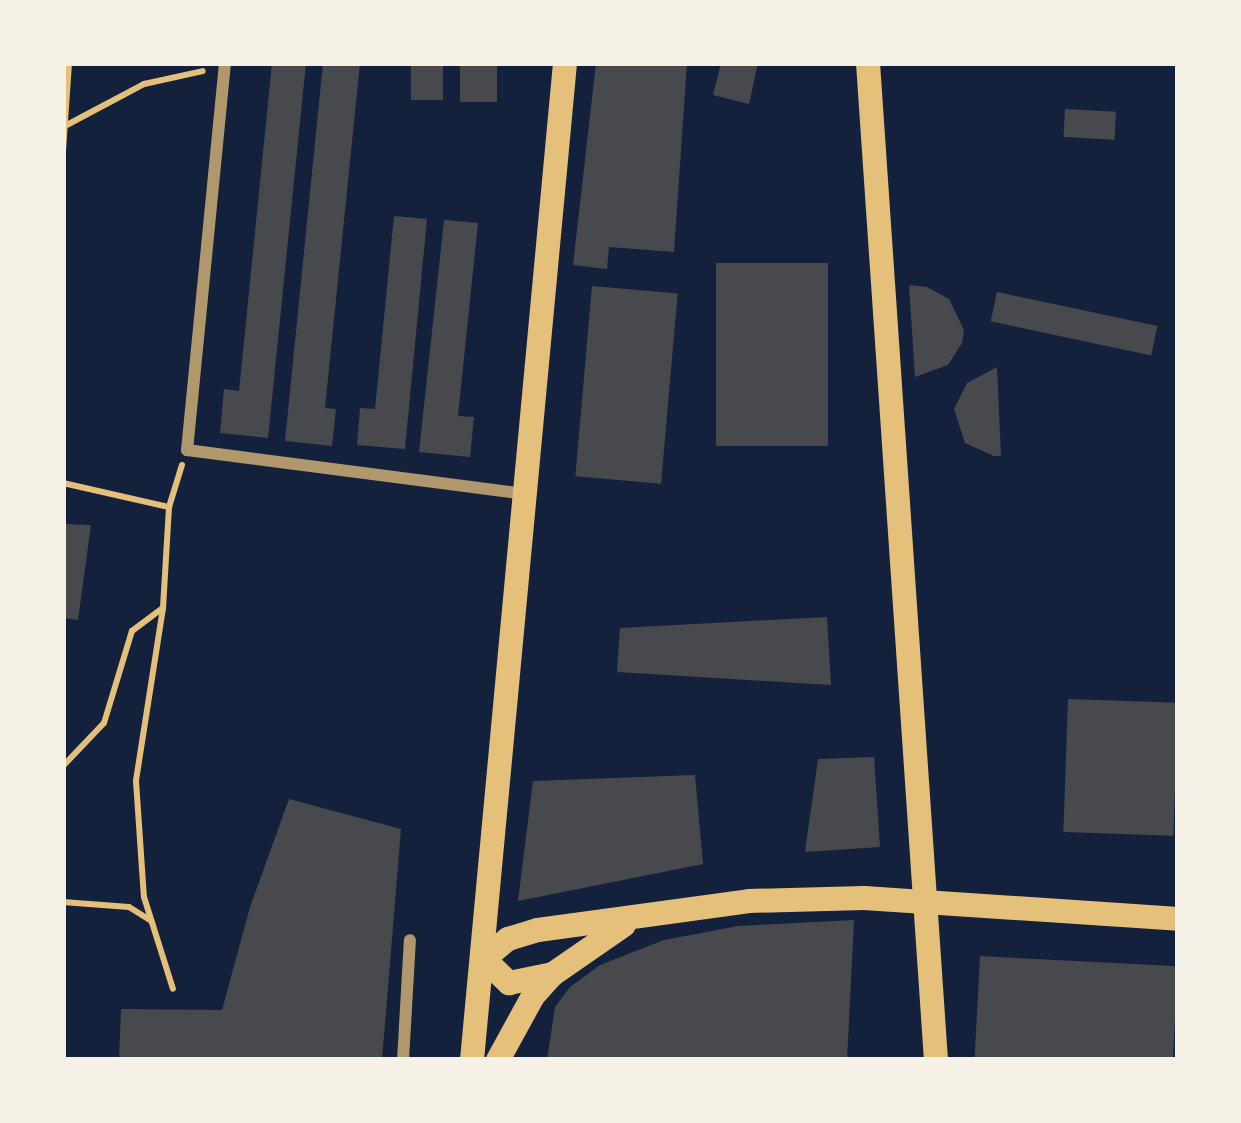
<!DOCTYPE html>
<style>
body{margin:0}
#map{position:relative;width:1241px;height:1123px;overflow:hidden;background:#14213d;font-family:Mulish,sans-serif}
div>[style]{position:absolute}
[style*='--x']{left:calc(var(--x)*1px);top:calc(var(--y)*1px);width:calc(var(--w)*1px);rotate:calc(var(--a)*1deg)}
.building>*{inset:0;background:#48494c;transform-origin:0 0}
.path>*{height:6px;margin:-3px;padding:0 3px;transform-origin:3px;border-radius:3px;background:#e5c07b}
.minor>*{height:12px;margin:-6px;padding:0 6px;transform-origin:6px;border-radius:6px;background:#b1986c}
.secondary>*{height:24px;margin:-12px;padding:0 12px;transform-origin:12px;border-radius:12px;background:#e5c07b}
span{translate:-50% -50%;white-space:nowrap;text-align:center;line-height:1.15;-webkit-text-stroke:9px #f6f1e7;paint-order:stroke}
.frame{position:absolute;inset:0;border:66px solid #f6f1e7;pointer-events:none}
</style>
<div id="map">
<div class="building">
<div style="clip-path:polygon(272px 63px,306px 63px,268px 438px,220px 433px,224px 389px,239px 391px)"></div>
<div style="clip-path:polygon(323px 63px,360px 63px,325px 408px,336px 409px,332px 446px,285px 441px)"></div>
<div style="left:411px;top:63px;width:32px;height:37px"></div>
<div style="left:460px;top:63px;width:37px;height:39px"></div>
<div style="clip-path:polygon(596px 63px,687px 63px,674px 252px,609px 247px,607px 269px,573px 265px)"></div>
<div style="clip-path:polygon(721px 63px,758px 63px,749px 104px,713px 95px)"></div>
<div style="left:1065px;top:109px;width:51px;height:28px;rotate:3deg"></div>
<div style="clip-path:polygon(394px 216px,427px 219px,405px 449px,357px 445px,360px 408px,375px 409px)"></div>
<div style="clip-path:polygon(444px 220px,478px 223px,458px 416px,474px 417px,470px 457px,419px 452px)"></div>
<div style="left:716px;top:263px;width:112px;height:183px"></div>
<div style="clip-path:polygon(909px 285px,927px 287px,949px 299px,964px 330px,962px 343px,948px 365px,915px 377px)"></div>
<div style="left:592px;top:286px;width:86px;height:191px;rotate:5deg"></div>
<div style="left:997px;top:292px;width:164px;height:30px;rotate:12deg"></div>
<div style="clip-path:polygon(997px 367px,1001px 456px,994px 456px,965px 443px,954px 409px,967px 383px)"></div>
<div style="clip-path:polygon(63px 524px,91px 525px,78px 620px,63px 618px)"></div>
<div style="clip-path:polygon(827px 617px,831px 685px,617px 672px,620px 628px)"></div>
<div style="left:1068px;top:699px;width:110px;height:133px;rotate:2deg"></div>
<div style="clip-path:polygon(874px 757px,880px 847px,805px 852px,818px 759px)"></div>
<div style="clip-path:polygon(695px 775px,703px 864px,518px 901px,533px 781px)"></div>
<div style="clip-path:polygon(289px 799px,401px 829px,382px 1060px,119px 1060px,121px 1009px,222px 1010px,250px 907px)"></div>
<div style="clip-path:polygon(854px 920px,847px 1060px,547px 1060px,555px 1007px,570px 987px,600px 965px,664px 940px,738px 926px)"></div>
<div style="left:980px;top:956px;width:198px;height:104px;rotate:3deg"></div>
</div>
<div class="path">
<div style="--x:63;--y:127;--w:92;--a:-28"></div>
<div style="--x:144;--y:84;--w:60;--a:-12.4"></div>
<div style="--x:63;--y:151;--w:88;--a:-86.1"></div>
<div style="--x:63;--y:483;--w:109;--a:12.8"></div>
<div style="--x:163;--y:608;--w:175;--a:98.9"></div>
<div style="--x:136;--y:781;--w:116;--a:86.1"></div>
<div style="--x:144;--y:897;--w:96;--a:72.5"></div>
<div style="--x:63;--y:766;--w:59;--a:-46.4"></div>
<div style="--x:104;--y:723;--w:96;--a:-73.1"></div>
<div style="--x:132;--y:631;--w:39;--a:-37"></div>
<div style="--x:163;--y:608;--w:101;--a:-86.6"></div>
<div style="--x:169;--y:507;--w:44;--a:-72.8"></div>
<div style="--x:63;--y:902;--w:66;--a:4.3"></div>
<div style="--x:129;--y:907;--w:26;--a:32"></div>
</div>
<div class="minor">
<div style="--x:225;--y:63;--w:389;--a:95.6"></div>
<div style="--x:187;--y:450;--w:342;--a:7.4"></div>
<div style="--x:403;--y:1060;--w:120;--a:-86.7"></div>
</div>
<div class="secondary">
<div style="--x:868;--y:63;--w:999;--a:86.1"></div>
<div style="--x:484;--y:959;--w:31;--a:-40"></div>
<div style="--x:508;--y:939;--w:31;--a:-17"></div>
<div style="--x:538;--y:930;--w:213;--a:-7.8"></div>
<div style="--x:749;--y:901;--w:115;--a:-1.5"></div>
<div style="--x:864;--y:898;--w:315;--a:3.8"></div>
<div style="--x:484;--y:959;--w:35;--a:44"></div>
<div style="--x:509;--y:983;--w:45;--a:-11.6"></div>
<div style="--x:472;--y:1060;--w:1001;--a:-84.67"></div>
<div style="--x:498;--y:1060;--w:73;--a:-61.3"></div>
<div style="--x:533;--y:996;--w:30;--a:-48"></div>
<div style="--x:553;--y:974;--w:86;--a:-34.6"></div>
</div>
<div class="frame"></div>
</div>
